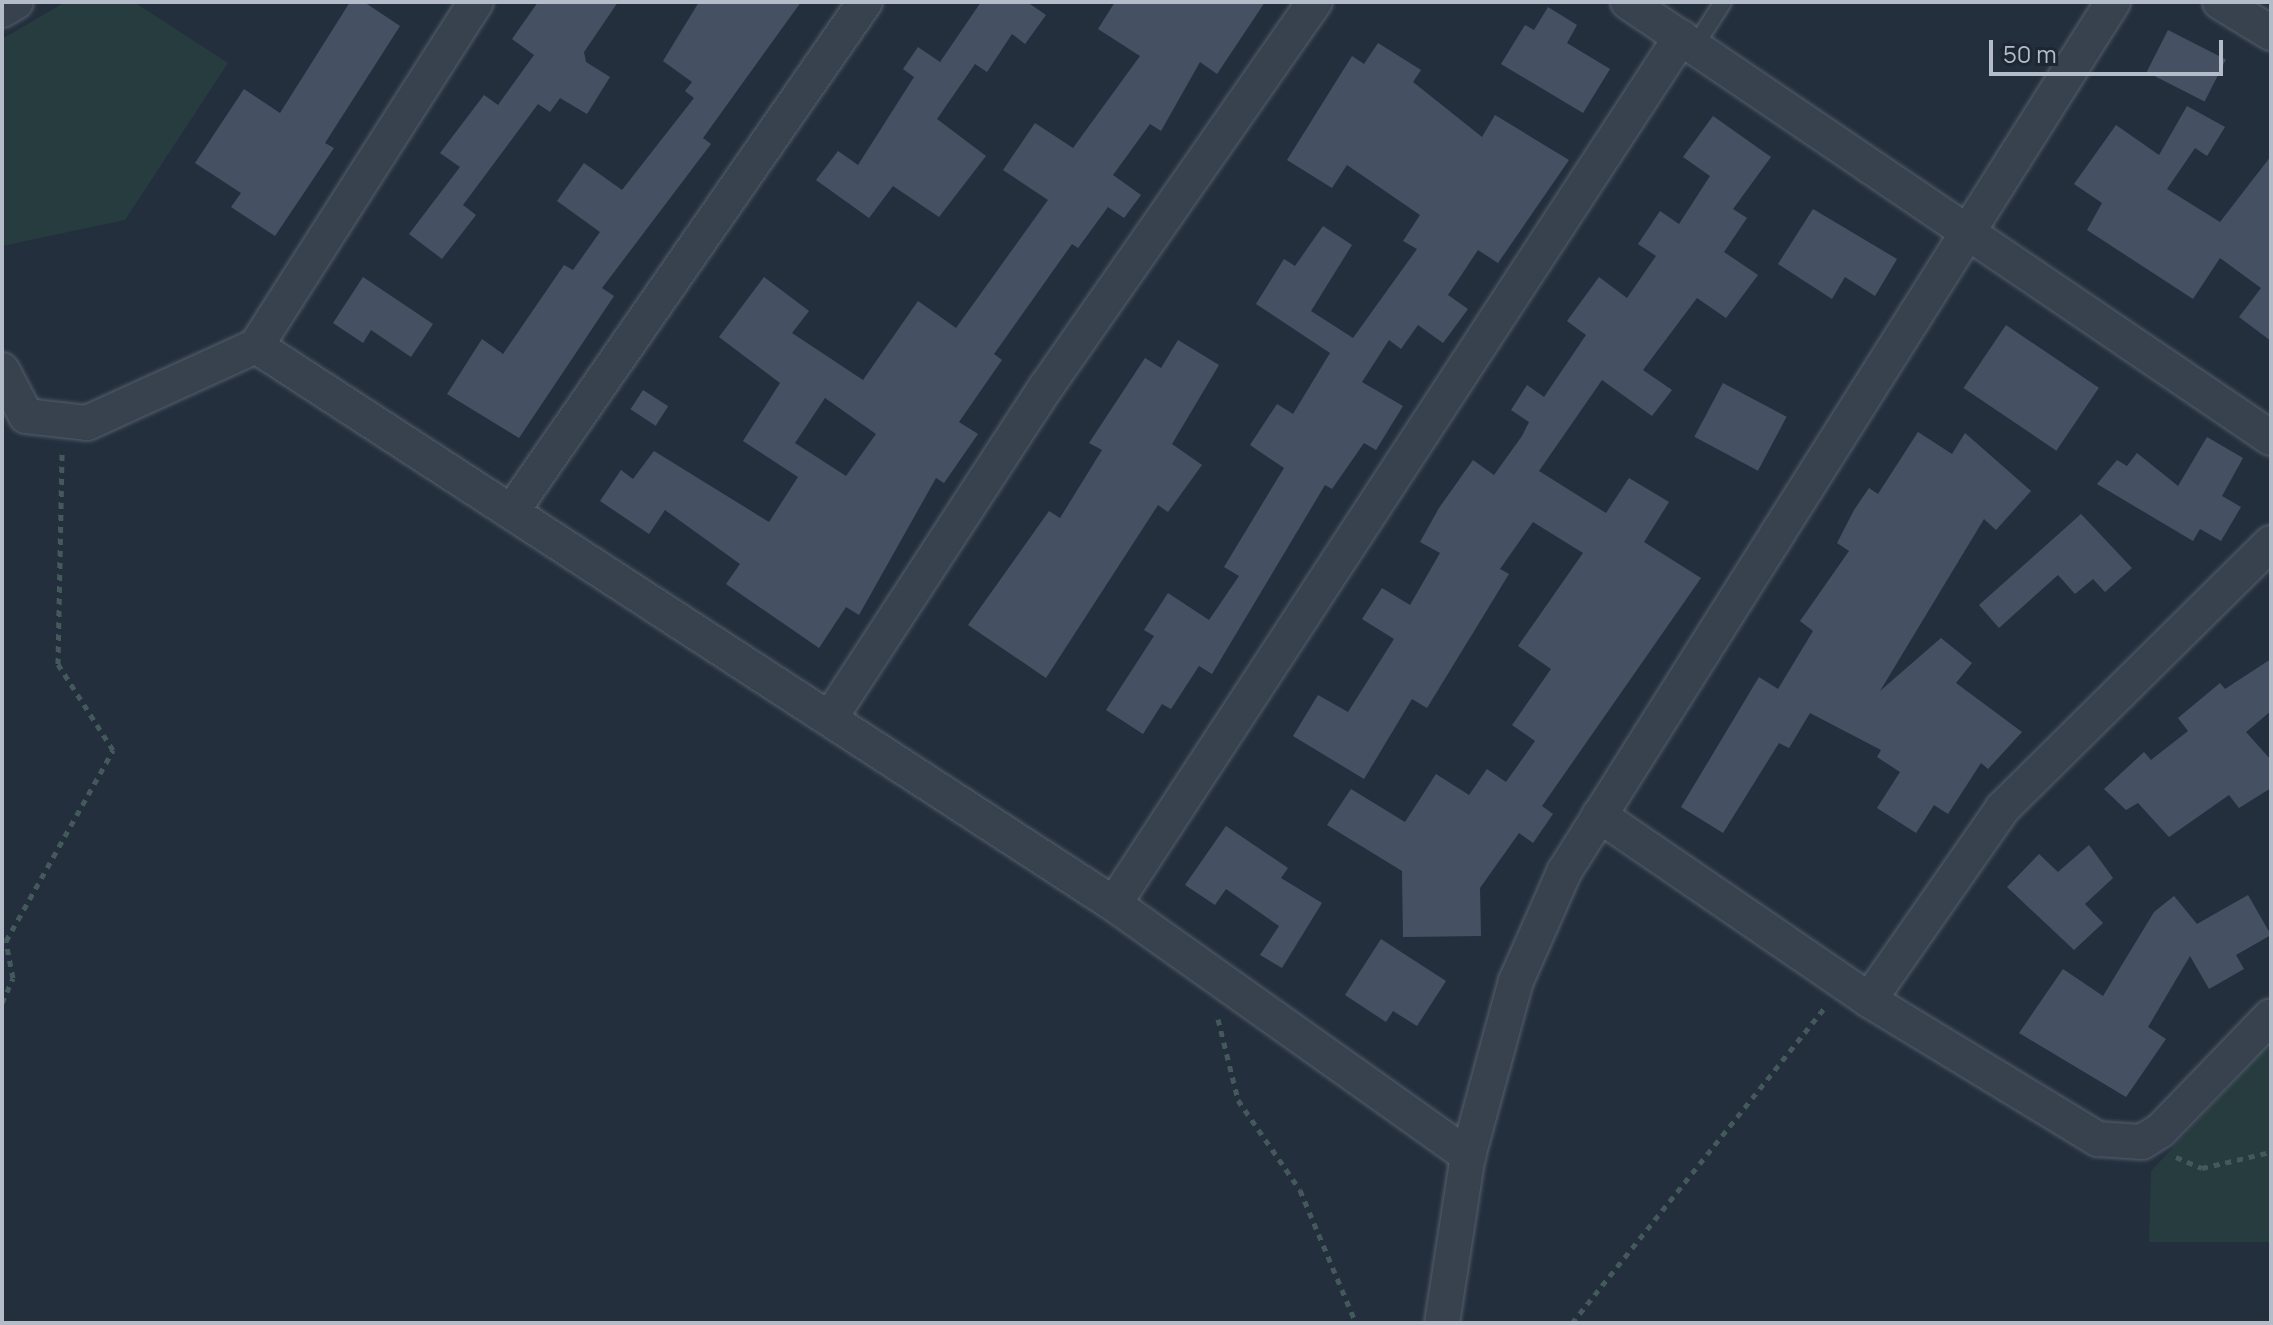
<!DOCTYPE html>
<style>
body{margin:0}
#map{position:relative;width:2273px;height:1325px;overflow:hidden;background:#242f3e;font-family:Manrope,sans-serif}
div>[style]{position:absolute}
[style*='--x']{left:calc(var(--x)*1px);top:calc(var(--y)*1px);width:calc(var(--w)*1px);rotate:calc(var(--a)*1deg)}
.green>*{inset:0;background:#263c3f}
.building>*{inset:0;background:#455162;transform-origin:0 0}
.path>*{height:5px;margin-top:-2.5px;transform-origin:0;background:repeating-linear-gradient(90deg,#44595c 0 6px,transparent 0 12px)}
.roads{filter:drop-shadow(0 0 2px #565f6c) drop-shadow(0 0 2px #565f6c)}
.lane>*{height:16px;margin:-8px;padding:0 8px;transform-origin:8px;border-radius:8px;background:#38414e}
.street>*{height:34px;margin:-17px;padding:0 17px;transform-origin:17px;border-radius:17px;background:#38414e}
span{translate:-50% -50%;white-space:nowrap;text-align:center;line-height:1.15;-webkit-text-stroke:6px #1d2633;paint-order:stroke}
.frame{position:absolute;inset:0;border:4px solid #b4bcc9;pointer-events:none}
.scale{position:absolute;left:1989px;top:40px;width:234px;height:36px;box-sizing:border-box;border:4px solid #b4bcc9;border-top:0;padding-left:10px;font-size:24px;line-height:28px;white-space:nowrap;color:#b4bcc9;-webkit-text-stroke:6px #1d2633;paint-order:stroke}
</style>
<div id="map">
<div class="green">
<div style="clip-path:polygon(65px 2px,134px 2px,228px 63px,125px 220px,2px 246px,2px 39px)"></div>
<div style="clip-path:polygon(2271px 1041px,2271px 1242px,2149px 1242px,2151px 1171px)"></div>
</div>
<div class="building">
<div style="clip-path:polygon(350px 2px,364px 2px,400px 26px,325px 143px,334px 148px,275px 236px,231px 207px,241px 193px,195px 163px,244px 89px,280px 113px)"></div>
<div style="clip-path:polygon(538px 2px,618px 2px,584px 52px,586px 62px,610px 77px,587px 114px,560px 98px,550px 112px,538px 104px,463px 205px,476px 215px,442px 259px,409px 234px,460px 167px,440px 153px,484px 95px,498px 105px,534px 55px,512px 39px)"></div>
<div style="clip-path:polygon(699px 2px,801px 2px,703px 138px,711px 144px,602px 288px,614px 296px,519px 438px,447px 394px,482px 339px,503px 354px,564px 265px,573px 270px,600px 232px,557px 201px,584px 163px,622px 190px,694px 98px,685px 91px,692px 82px,663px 61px)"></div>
<div style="clip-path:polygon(981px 2px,1027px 2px,1046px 15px,1025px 44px,1012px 34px,987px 72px,975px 64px,937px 119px,986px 156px,939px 217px,893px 186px,869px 218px,816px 180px,838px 151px,858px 165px,914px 77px,903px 69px,918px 47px,940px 62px)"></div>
<div style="clip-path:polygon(evenodd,1115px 2px,1265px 2px,1217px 74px,1200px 62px,1161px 131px,1150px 124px,1113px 175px,1141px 195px,1124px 218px,1108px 207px,1078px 248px,1072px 244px,994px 354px,1002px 360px,959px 422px,978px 434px,944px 483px,936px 478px,859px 615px,846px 607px,819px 648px,726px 584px,740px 564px,665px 510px,649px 534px,600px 501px,621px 470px,633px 479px,654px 451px,769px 522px,798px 477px,743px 441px,780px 383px,719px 337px,764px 277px,809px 311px,792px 333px,863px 380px,918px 301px,956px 328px,1048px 200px,1003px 170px,1035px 123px,1073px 148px,1140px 56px,1098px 29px,1115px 2px,825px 398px,876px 434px,846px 476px,795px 443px,825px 398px)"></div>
<div style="clip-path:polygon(1548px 7px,1577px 25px,1567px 43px,1610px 69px,1583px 113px,1501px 64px,1525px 25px,1534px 30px)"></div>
<div style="left:2168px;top:30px;width:65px;height:47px;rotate:27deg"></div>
<div style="clip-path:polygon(1378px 43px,1421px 70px,1413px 82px,1482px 137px,1495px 115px,1569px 160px,1498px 263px,1478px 250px,1448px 295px,1468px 309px,1443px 343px,1418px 325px,1401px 349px,1389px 340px,1362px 382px,1403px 406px,1376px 450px,1364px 443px,1332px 489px,1325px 485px,1212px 674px,1199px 666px,1171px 709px,1162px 704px,1143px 734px,1106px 710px,1154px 636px,1144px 630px,1168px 593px,1209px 620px,1239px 576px,1224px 567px,1284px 468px,1250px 445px,1277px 404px,1293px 414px,1330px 353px,1256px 304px,1284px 259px,1295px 266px,1323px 226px,1352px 245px,1311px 311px,1353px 338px,1417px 249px,1403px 241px,1420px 215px,1347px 165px,1332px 188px,1287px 160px,1352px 56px,1364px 64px)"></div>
<div style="clip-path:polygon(2187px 106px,2225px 127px,2207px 156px,2195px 148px,2167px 189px,2220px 222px,2271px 156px,2271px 341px,2239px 317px,2261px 288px,2220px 258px,2193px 299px,2087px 230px,2102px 203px,2074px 184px,2116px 125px,2159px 155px)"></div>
<div style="clip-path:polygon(1713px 116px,1771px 157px,1733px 209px,1747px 218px,1724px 252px,1758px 275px,1726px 318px,1697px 298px,1643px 370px,1672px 390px,1652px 416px,1602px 380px,1539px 471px,1606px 513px,1629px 478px,1669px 502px,1644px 542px,1701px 578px,1542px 806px,1553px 814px,1533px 843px,1519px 833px,1480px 888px,1481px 936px,1403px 937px,1402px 871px,1327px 825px,1351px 789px,1405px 822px,1436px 774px,1469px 795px,1487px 769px,1506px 782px,1535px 741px,1512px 725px,1551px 669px,1518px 646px,1583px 553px,1533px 522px,1500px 569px,1509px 574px,1427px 708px,1412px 699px,1364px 779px,1293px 736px,1318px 695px,1348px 712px,1394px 639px,1362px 619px,1382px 588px,1410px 605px,1440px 553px,1420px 542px,1439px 508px,1473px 460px,1494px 475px,1522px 436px,1529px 422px,1511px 410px,1527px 385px,1544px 397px,1586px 335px,1567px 321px,1599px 277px,1627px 298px,1656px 256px,1638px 244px,1660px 211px,1679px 224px,1710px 176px,1683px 157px)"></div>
<div style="clip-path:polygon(1813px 209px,1897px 259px,1875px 296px,1845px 277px,1832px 299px,1778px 264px)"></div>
<div style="clip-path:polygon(363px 277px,433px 324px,411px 357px,371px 330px,363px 343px,333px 323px)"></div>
<div style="left:2006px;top:325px;width:112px;height:76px;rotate:34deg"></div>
<div style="clip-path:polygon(1178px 340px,1219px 365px,1172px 444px,1202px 465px,1168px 512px,1158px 505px,1046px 678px,968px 625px,1049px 511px,1060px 518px,1102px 450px,1089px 443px,1145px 358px,1161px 368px)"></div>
<div style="left:1723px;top:383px;width:72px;height:61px;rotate:28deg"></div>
<div style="left:643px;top:390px;width:30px;height:23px;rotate:33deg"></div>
<div style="clip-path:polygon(1918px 432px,1952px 454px,1965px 433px,2031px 491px,1996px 530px,1984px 519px,1880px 691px,1941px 638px,1972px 663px,1956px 683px,2022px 732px,1988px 769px,1981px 763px,1948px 814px,1934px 805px,1916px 833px,1877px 808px,1900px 772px,1877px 757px,1881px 750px,1810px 713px,1789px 748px,1779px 743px,1723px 833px,1681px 807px,1759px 677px,1778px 689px,1813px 631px,1800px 621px,1849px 551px,1837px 543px,1854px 510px,1869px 488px,1878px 494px)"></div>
<div style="clip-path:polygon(2207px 437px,2243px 458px,2222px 496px,2241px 507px,2221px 541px,2200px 529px,2193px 541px,2097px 484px,2117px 460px,2127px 466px,2137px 453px,2178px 486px)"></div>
<div style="clip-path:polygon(2081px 514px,2132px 568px,2105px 592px,2093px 579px,2075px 594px,2058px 575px,1999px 628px,1979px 605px)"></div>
<div style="clip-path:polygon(2271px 659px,2271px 711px,2246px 732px,2271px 760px,2271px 788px,2239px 808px,2229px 795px,2169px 837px,2138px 803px,2126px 810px,2104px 789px,2144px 752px,2151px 760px,2188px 731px,2178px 718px,2220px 683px,2225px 689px)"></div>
<div style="clip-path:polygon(1226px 826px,1288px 868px,1281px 878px,1322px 903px,1282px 968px,1260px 955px,1279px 926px,1226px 889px,1215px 905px,1185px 885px)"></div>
<div style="clip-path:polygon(2089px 845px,2113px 878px,2085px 904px,2103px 923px,2074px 950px,2007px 887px,2039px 854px,2058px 872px)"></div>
<div style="clip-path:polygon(2248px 895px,2271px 935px,2236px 955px,2244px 969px,2209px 989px,2190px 956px,2148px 1027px,2166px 1039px,2126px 1097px,2019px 1033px,2063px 969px,2103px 996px,2154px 912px,2174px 896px,2197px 924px)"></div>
<div style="clip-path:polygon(1381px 939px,1446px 981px,1417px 1026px,1393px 1011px,1386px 1022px,1345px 995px)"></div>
</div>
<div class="path">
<div style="--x:2;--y:1003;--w:27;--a:-66"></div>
<div style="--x:13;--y:978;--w:38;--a:-101"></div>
<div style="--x:6;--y:941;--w:219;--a:-60.7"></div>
<div style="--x:113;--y:750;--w:102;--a:-122.6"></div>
<div style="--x:58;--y:664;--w:214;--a:-88.9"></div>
<div style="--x:1218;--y:1019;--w:83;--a:76.1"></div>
<div style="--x:1238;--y:1100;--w:109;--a:55.4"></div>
<div style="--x:1300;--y:1190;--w:144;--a:67.2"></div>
<div style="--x:2176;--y:1157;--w:28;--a:23"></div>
<div style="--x:2202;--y:1168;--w:71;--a:-13.1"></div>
<div style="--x:1572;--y:1323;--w:403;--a:-51.3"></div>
</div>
<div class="roads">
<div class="lane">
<div style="--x:1695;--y:46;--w:52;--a:-57.5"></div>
</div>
<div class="street">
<div style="--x:1628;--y:2;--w:777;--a:34.14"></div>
<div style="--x:2220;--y:2;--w:60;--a:31.3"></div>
<div style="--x:2;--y:10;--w:16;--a:-30"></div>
<div style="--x:256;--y:346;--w:1023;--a:33.04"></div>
<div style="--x:1114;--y:904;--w:435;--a:35.4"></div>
<div style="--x:1468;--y:1156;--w:181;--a:-74.7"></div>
<div style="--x:1516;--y:981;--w:119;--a:-66.2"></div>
<div style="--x:1564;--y:872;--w:1029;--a:-57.75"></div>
<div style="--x:2;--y:370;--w:52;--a:62.4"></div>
<div style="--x:26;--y:416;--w:61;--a:6.5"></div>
<div style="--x:87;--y:423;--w:186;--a:-24.5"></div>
<div style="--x:256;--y:346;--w:408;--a:-57.4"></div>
<div style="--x:512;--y:511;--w:619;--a:-55.26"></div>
<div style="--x:830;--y:718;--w:395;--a:-56.9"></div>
<div style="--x:1046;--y:387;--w:470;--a:-55.1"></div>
<div style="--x:1599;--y:815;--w:327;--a:34.4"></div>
<div style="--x:1869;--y:1000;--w:268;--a:31.3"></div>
<div style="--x:2098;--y:1139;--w:44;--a:3.9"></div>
<div style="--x:2142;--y:1142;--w:22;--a:-32"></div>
<div style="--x:2161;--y:1130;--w:158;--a:-46"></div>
<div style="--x:1114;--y:904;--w:1036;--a:-56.82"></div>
<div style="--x:1869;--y:1000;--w:233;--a:-55.1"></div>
<div style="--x:2002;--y:809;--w:378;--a:-44.7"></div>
<div style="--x:1442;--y:1323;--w:169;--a:-81.2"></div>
</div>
</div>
<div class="frame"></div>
<div class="scale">50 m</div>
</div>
